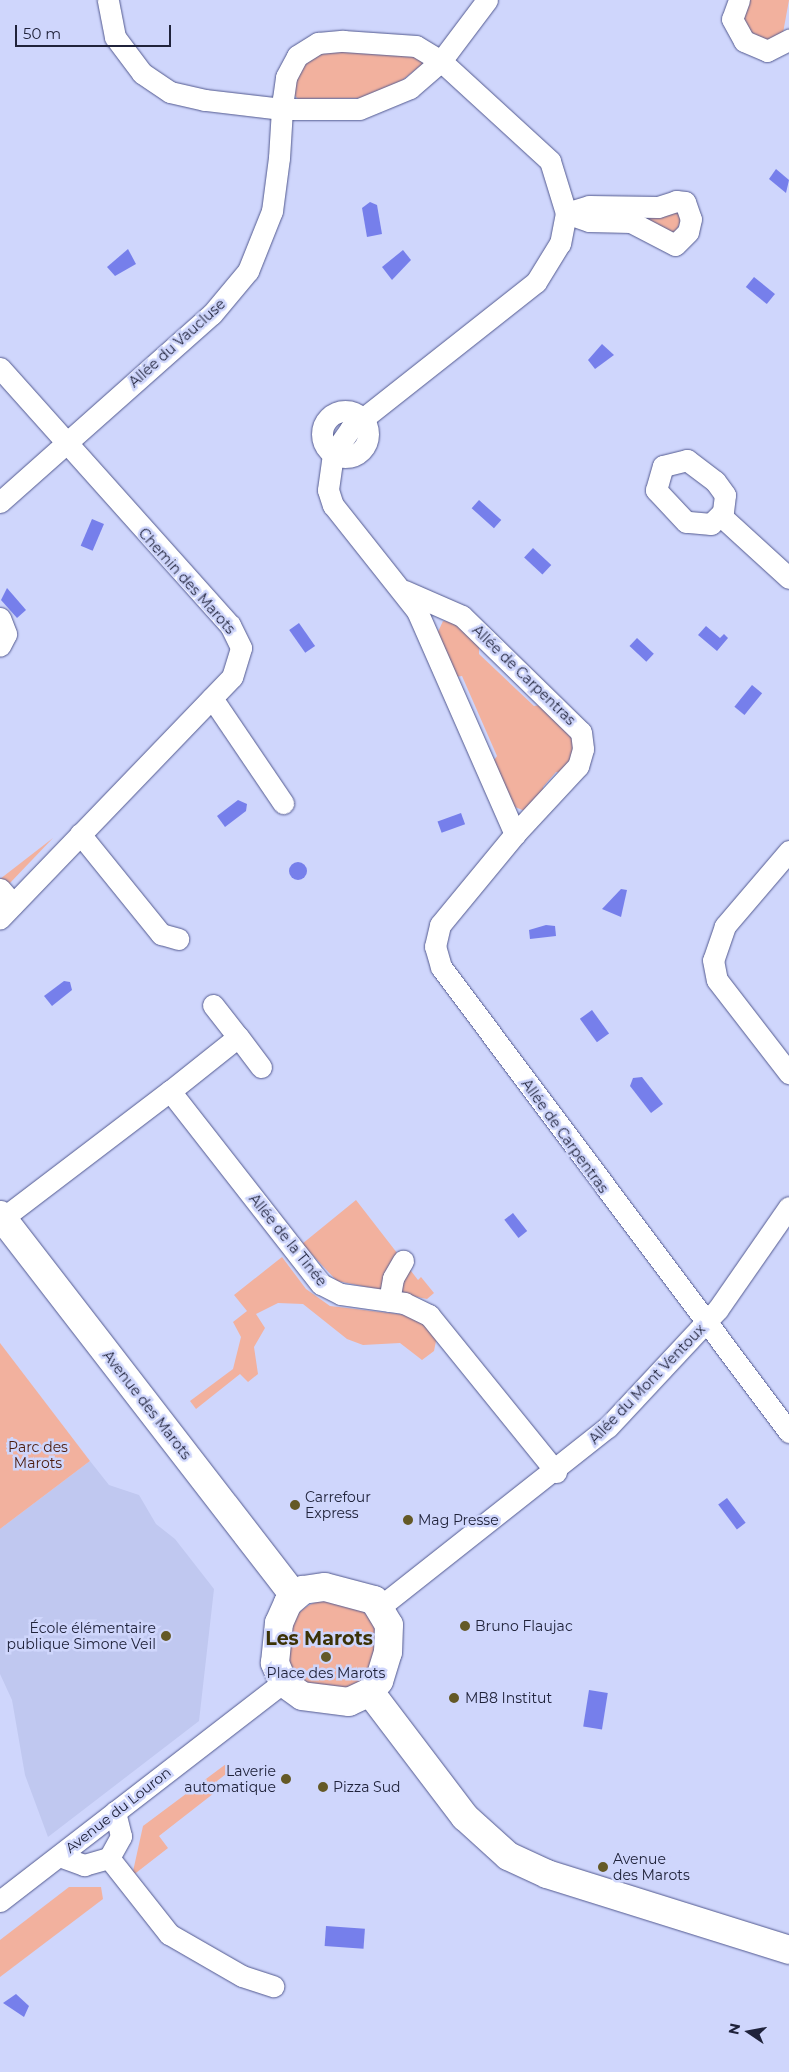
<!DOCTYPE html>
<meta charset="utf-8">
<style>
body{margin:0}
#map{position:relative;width:789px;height:2072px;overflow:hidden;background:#cfd6fc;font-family:Montserrat,sans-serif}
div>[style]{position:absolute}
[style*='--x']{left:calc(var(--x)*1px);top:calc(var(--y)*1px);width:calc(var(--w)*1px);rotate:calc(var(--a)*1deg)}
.built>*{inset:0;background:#c0c8f0}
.green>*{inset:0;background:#f2b19e}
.round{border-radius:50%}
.water>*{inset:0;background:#767feb;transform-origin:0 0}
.roads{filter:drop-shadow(0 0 1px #52598f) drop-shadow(0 0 1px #52598f)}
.minor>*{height:21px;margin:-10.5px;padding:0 10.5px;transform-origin:10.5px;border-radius:10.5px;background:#fff}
.minor>.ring{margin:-10.5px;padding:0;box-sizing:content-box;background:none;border:21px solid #fff;border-radius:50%}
.tertiary>*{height:28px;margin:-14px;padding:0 14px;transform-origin:14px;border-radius:14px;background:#fff}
.dots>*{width:14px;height:14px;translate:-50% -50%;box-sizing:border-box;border:2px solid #cfd6fc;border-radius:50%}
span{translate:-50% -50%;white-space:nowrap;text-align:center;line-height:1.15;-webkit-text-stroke:5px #cfd6fc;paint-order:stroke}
.street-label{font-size:14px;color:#20233b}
.park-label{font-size:14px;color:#4b1c0e}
.poi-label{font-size:14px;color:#20233b}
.left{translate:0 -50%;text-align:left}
.right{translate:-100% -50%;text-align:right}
.district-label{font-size:19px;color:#3b3206;font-weight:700}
.north{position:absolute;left:724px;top:2007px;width:50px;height:50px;-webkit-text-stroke:4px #cfd6fc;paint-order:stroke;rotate:282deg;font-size:14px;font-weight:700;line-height:20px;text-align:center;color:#20233b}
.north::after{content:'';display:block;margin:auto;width:18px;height:22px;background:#20233b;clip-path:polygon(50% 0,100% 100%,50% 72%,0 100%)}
.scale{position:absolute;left:15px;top:25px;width:156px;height:22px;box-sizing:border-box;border:2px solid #20233b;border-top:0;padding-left:6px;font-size:15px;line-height:18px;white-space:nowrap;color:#20233b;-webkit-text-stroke:4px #cfd6fc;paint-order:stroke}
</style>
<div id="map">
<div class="built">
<div style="clip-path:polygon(90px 1461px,109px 1485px,139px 1495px,156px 1524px,175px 1539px,214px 1589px,199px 1721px,48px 1837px,25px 1775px,12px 1700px,0 1674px,0 1529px)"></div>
</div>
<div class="green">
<div style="clip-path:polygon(749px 0,789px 0,783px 33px,769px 44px,742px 27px,742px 7px)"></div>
<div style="clip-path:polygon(318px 51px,414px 54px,424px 63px,380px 98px,298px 99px,291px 92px,299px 65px)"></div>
<div style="clip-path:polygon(679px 211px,682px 218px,675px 234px,589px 212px)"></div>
<div style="clip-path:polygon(443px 621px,455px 622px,479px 642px,479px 654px,534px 706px,546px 704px,568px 724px,577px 748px,564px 773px,556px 772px,543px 787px,545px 796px,525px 811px,515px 807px,492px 763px,497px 756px,462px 676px,455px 677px,437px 634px)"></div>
<div style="clip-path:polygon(53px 838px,9px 884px,0 879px)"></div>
<div style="clip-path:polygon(356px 1200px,418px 1280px,421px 1277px,434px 1293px,427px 1299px,337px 1281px,302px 1244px)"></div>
<div style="clip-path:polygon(282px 1257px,306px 1289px,330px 1306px,415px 1316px,437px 1336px,434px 1351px,422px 1360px,400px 1343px,363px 1345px,347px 1339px,303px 1304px,278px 1303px,256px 1314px,265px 1328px,254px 1347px,258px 1374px,248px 1382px,240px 1374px,196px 1409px,190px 1401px,233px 1369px,241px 1337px,233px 1322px,247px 1311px,234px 1295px)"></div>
<div style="clip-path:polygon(0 1343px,90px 1461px,0 1529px)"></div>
<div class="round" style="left:286px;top:1599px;width:92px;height:92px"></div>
<div style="clip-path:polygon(226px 1764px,230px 1771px,217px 1781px,218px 1790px,159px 1836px,168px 1848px,132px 1876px,143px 1826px)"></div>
<div style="clip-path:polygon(69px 1887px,101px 1887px,103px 1899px,0 1977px,0 1940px)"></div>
</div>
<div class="water">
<div style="clip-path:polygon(776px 169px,789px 180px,786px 193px,769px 179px)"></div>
<div style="clip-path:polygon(370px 202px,377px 205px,382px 234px,367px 237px,362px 208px)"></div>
<div style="clip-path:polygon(128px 249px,136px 264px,115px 276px,107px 267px)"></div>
<div style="clip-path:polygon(403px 250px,411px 260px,392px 280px,382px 267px)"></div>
<div style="left:754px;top:277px;width:27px;height:13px;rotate:39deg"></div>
<div style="clip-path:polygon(602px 344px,614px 355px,595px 369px,588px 360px)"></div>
<div style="left:479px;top:500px;width:30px;height:11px;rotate:42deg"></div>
<div style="left:92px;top:519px;width:13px;height:29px;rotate:23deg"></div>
<div style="left:533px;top:548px;width:25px;height:13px;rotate:43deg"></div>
<div style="clip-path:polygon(7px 588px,26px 610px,17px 618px,1px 600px)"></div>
<div style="left:299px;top:623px;width:28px;height:12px;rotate:55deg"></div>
<div style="clip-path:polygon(706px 626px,720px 638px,724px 634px,728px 638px,717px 651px,698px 635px)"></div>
<div style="left:637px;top:638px;width:23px;height:11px;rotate:43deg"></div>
<div style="left:752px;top:685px;width:13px;height:28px;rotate:39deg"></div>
<div style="clip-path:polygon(238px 800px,247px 804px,246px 811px,225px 827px,217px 816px)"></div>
<div style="left:461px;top:813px;width:12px;height:25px;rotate:70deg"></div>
<div class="round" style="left:289px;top:862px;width:18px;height:18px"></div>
<div style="clip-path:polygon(621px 889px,627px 890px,621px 917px,602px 909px)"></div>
<div style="clip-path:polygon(546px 925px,555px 926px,556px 936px,530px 939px,529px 930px)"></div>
<div style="clip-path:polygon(64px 981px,70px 982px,72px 990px,52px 1006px,44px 996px)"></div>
<div style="left:592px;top:1010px;width:29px;height:15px;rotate:54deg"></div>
<div style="clip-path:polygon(642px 1077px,663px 1104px,651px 1113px,630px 1086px,633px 1078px)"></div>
<div style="left:513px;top:1213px;width:23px;height:11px;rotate:52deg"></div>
<div style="left:727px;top:1498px;width:31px;height:11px;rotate:53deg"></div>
<div style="left:589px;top:1690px;width:19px;height:37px;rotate:9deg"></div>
<div style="left:326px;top:1926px;width:39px;height:20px;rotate:4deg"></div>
<div style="clip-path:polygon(16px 1994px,29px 2006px,24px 2017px,3px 2003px)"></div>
</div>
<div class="roads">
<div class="minor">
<div style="--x:487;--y:0;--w:76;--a:127"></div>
<div style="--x:441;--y:61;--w:148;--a:42.5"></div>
<div style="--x:550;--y:161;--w:54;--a:72.9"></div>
<div style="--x:566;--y:213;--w:31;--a:101"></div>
<div style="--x:560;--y:243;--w:46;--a:121.6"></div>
<div style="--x:536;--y:282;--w:236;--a:141.7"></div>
<div style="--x:351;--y:428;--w:32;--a:125"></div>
<div style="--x:333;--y:454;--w:36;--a:98"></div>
<div style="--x:328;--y:490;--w:16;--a:72"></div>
<div style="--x:333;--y:505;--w:135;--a:51.6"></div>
<div style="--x:417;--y:611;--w:244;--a:66.3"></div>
<div style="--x:515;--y:834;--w:118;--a:129.5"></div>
<div style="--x:440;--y:925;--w:22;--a:103"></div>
<div style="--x:435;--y:946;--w:22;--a:74"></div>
<div style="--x:441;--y:967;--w:581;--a:53.19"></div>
<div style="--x:739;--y:0;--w:20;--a:110"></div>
<div style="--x:732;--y:19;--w:25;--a:61"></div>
<div style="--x:744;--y:41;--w:25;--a:23"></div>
<div style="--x:767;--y:51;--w:25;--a:-27"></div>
<div style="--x:676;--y:201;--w:9;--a:6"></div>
<div style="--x:685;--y:202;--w:18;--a:71"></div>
<div style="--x:691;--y:219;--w:13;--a:103"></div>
<div style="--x:688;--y:232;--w:18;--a:135"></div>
<div style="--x:675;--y:245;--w:50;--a:-152.4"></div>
<div style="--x:631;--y:222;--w:42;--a:-178.6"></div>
<div style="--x:589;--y:221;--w:24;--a:-161"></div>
<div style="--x:566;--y:213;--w:24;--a:-17"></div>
<div style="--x:589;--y:206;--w:69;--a:0.8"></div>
<div style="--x:658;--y:207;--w:19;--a:-18"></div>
<div style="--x:0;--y:368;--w:345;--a:48.2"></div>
<div style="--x:230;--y:625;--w:25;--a:64"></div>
<div style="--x:241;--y:648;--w:30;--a:107"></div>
<div style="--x:232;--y:677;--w:335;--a:133.9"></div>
<div class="ring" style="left:322px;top:411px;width:25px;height:25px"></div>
<div style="--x:687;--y:460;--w:35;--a:37"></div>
<div style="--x:715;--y:481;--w:17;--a:54"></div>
<div style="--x:725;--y:495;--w:17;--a:97"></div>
<div style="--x:723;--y:512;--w:17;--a:135"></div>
<div style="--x:711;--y:524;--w:25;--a:-175"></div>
<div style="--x:686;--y:522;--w:44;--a:-133.2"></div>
<div style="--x:656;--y:490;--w:25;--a:-74"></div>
<div style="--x:663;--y:466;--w:25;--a:-14"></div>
<div style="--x:0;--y:502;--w:283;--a:-41.6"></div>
<div style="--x:212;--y:314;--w:56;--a:-50.1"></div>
<div style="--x:248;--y:271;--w:65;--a:-68.2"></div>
<div style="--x:272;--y:211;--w:53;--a:-82.5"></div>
<div style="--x:279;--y:158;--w:49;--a:-86.5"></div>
<div style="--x:282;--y:109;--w:10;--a:-84"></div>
<div style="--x:283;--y:99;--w:22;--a:-82"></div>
<div style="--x:286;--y:77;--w:24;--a:-62"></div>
<div style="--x:297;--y:56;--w:25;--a:-32"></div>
<div style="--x:318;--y:43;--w:25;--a:-5"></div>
<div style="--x:343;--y:41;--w:73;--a:3.9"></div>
<div style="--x:416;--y:46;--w:29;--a:31"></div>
<div style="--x:441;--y:61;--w:41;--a:138.9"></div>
<div style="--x:410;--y:88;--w:55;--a:157.6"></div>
<div style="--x:359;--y:109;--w:77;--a:180"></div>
<div style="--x:282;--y:109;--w:78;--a:-173.3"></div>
<div style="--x:205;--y:100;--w:36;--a:-167"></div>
<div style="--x:170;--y:92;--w:34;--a:-146"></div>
<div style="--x:142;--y:73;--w:45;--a:-126.9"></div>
<div style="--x:115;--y:37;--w:38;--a:-101"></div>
<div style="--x:721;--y:516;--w:92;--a:42.4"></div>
<div style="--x:405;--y:591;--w:62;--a:23.7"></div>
<div style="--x:462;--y:616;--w:166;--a:44.3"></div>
<div style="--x:581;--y:732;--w:17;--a:83"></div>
<div style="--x:583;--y:749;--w:18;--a:106"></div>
<div style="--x:578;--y:766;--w:93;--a:132.8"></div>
<div style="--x:0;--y:618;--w:17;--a:69"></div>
<div style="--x:6;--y:634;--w:13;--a:117"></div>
<div style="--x:212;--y:698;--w:127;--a:55.9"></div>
<div style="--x:80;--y:834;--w:129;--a:51"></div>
<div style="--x:161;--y:934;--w:18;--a:16"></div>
<div style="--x:789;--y:851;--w:99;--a:130.5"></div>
<div style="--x:725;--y:926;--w:36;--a:109"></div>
<div style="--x:713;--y:960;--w:20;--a:79"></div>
<div style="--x:717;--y:980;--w:118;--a:52.3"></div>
<div style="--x:0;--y:889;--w:20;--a:49"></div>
<div style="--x:213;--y:1005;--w:41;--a:52"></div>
<div style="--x:261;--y:1067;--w:38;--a:-127"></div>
<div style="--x:238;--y:1037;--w:87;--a:141.5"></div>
<div style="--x:170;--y:1091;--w:245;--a:52"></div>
<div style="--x:321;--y:1284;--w:22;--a:27"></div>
<div style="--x:341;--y:1294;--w:64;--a:8.1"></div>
<div style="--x:404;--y:1303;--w:28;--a:26"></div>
<div style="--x:429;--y:1315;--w:202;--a:51"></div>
<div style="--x:3;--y:1218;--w:210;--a:-37.3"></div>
<div style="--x:389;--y:1301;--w:23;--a:-80"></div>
<div style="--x:393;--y:1278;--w:20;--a:-60"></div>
<div style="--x:381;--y:1606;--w:289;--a:-38.3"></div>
<div style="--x:608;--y:1427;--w:161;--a:-47"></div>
<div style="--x:718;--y:1309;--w:124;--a:-55.2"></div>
<div style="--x:59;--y:1856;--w:27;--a:20"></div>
<div style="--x:84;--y:1865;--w:26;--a:-16"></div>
<div style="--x:109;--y:1858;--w:25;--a:-61"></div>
<div style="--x:121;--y:1836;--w:25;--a:-104"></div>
<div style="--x:109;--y:1858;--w:97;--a:51.7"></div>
<div style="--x:169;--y:1934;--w:84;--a:29.9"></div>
<div style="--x:242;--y:1976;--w:33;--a:18"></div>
<div style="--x:0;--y:1901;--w:358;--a:-37.7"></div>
</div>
<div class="tertiary">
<div style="--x:0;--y:1215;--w:481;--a:52.3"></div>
<div style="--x:325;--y:1587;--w:51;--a:14.9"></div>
<div style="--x:374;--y:1600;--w:29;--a:59"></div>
<div style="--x:389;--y:1625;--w:27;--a:92"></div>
<div style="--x:388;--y:1652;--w:30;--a:107"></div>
<div style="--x:379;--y:1681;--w:14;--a:129"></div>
<div style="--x:370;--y:1692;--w:23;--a:155"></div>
<div style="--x:349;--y:1702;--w:47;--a:-172.7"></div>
<div style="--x:302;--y:1696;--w:24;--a:-144"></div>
<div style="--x:283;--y:1682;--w:21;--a:-113"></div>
<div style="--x:275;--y:1663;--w:40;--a:-84.3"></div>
<div style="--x:279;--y:1623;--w:22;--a:-66"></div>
<div style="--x:288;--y:1603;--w:20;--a:-41"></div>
<div style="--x:303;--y:1590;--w:22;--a:-8"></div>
<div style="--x:370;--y:1692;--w:157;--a:52.8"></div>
<div style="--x:465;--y:1817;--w:58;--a:42.2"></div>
<div style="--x:508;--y:1856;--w:43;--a:24.8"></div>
<div style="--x:547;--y:1874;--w:254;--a:17.4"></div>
</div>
</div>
<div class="dots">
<div style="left:295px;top:1505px;background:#645926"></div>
<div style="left:408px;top:1520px;background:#645926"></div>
<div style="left:465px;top:1626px;background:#645926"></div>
<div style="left:166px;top:1636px;background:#645926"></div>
<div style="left:326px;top:1657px;background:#645926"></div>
<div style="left:454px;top:1698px;background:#645926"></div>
<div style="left:286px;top:1779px;background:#645926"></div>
<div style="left:323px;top:1787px;background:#645926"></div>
<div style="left:603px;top:1867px;background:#645926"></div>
</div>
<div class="street-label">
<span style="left:177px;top:343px;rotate:-42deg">Allée du Vaucluse</span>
<span style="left:187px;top:581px;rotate:48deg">Chemin des Marots</span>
<span style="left:524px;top:675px;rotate:44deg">Allée de Carpentras</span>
<span style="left:565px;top:1136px;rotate:54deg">Allée de Carpentras</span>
<span style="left:288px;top:1240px;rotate:51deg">Allée de la Tinée</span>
<span style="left:647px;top:1384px;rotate:-46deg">Allée du Mont Ventoux</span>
<span style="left:147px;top:1405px;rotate:52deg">Avenue des Marots</span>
<span style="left:118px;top:1810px;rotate:-38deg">Avenue du Louron</span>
</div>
<div class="park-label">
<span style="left:38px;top:1455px">Parc des<br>Marots</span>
</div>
<div class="poi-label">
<span class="left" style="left:305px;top:1505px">Carrefour<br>Express</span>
<span class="left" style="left:418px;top:1520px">Mag Presse</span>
<span class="left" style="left:475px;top:1626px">Bruno Flaujac</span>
<span class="right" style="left:156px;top:1636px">École élémentaire<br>publique Simone Veil</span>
<span style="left:326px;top:1673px">Place des Marots</span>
<span class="left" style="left:465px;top:1698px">MB8 Institut</span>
<span class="right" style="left:276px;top:1779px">Laverie<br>automatique</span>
<span class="left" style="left:333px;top:1787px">Pizza Sud</span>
<span class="left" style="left:613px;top:1867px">Avenue<br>des Marots</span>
</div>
<div class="district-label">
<span style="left:319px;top:1639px">Les Marots</span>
</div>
<div class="north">N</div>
<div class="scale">50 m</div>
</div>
